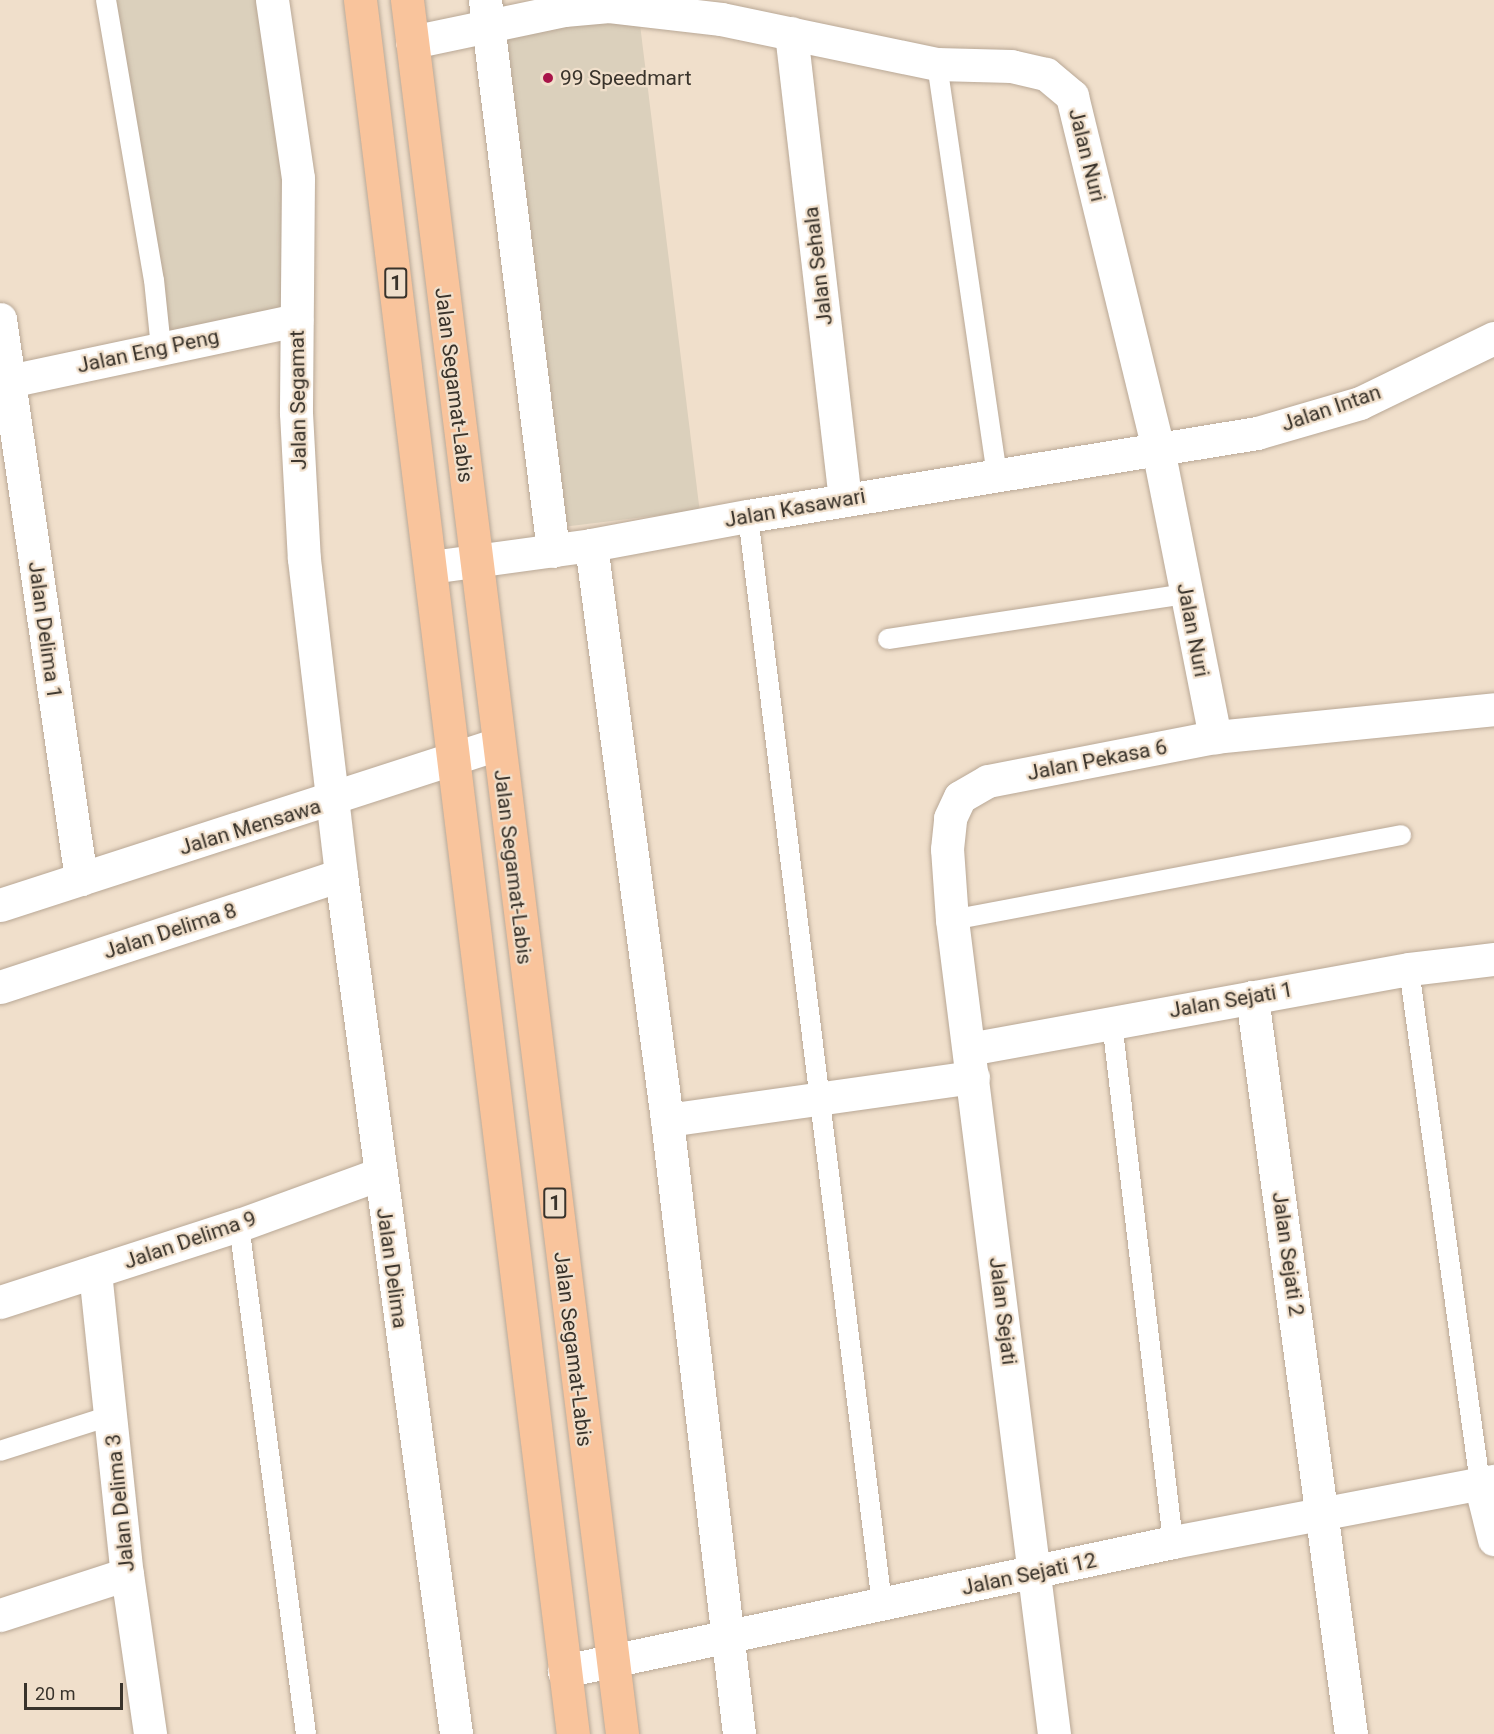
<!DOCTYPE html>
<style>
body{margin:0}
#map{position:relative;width:1494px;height:1734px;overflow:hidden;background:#f0dfcb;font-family:Roboto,sans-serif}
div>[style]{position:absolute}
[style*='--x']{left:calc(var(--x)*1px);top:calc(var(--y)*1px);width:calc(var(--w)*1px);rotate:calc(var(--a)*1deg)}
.commercial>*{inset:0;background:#dbd0bc;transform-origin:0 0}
.roads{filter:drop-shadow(0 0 2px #b9a896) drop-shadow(0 0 2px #b9a896)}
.lane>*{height:20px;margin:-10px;padding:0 10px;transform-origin:10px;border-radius:10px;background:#fff}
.street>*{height:33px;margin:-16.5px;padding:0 16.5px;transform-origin:16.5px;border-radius:16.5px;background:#fff}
.highway>*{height:33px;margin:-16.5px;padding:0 16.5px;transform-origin:16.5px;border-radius:16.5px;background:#f9c49c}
.dots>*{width:16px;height:16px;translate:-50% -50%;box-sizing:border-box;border:3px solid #f0dfcb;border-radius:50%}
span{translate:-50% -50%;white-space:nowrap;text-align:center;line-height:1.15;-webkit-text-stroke:4.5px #f0dfcb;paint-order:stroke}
.shield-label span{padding:2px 4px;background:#f0dfcb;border:2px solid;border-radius:4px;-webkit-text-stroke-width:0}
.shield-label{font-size:20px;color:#39332b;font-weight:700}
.poi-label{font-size:21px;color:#39332b}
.left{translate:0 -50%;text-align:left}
.street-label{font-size:21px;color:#39332b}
.scale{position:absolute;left:24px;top:1683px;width:99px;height:27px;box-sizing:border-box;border:3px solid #39332b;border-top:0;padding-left:8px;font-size:18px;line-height:21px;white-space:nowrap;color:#39332b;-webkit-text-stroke:4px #f0dfcb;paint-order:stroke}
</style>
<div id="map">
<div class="commercial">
<div style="clip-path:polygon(100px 0,272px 0,310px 328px,155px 363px,144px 263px)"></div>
<div style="left:637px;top:0;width:514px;height:167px;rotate:83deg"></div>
</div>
<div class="roads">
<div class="lane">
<div style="--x:106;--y:0;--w:284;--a:80.3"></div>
<div style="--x:154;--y:280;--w:68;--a:84.1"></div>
<div style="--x:937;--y:64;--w:415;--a:81.7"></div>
<div style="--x:748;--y:516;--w:1096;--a:82.98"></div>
<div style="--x:888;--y:639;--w:300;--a:-8.6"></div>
<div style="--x:952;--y:920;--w:457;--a:-10.7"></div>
<div style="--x:1409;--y:969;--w:519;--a:82.14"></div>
<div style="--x:1112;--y:1022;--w:524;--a:83.31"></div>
<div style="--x:239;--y:1225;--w:513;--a:82.5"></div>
<div style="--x:0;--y:1451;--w:115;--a:-17.7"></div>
</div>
<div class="street">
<div style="--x:272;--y:0;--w:180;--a:81.7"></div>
<div style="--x:298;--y:178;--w:235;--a:90.5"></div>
<div style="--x:296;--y:413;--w:146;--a:86.9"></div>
<div style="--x:304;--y:559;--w:318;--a:83.3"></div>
<div style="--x:341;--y:875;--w:867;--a:82.37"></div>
<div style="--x:485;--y:0;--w:555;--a:82.96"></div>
<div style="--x:791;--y:33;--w:470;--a:83.4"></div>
<div style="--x:412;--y:42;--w:155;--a:-11.9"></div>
<div style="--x:564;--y:10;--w:45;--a:-5.1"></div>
<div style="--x:609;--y:6;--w:113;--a:6.6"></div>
<div style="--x:721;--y:19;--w:221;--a:11.8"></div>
<div style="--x:937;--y:64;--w:74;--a:1.5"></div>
<div style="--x:1011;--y:66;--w:36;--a:13"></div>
<div style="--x:1046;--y:74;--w:34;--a:40"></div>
<div style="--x:1072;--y:96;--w:363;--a:76.3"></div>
<div style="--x:1158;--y:449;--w:294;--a:78.8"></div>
<div style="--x:0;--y:319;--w:566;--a:81.77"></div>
<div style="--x:0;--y:383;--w:303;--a:-12"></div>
<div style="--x:591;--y:545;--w:580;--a:82.47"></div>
<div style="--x:667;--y:1120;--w:618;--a:83.31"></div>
<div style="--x:431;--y:567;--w:162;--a:-7.8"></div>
<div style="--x:591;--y:545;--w:160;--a:-10.5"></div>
<div style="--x:748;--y:516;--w:516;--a:-9.26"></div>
<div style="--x:1257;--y:433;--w:107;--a:-16.2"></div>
<div style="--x:1360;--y:403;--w:149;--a:-25.9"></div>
<div style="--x:0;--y:905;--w:523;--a:-17.92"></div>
<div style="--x:0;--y:987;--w:359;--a:-18.2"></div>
<div style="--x:1252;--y:997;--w:744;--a:82.35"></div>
<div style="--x:969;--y:1049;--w:447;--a:-10.3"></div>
<div style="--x:1409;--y:969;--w:86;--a:-6.7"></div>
<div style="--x:667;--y:1120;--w:309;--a:-8"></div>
<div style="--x:95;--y:1272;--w:304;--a:84"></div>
<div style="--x:127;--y:1574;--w:162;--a:81.8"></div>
<div style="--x:0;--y:1302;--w:251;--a:-17.9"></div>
<div style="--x:239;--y:1225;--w:149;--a:-20"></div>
<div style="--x:1480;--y:1483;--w:58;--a:76"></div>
<div style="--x:0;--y:1615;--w:133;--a:-17.9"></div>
<div style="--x:564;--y:1671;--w:623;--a:-11.96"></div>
<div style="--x:1173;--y:1542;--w:327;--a:-10.8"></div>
<div style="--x:1054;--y:1734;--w:820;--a:-97.14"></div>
<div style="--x:952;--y:920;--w:71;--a:-94"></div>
<div style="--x:947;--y:849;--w:31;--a:-84"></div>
<div style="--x:950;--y:818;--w:23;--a:-65"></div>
<div style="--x:960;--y:797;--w:32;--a:-30"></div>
<div style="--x:988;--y:781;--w:231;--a:-11"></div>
<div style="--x:1215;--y:737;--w:280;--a:-5.7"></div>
</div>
<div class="highway">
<div style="--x:360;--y:0;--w:1747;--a:83"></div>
<div style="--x:407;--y:0;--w:1747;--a:82.93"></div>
</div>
</div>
<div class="dots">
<div style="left:548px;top:78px;background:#a81449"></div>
</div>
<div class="shield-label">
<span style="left:396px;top:283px">1</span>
<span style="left:555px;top:1203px">1</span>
</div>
<div class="poi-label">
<span class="left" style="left:560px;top:78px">99 Speedmart</span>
</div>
<div class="street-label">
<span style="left:1087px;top:155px;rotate:76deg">Jalan Nuri</span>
<span style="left:818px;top:266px;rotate:-97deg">Jalan Sehala</span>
<span style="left:148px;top:351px;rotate:-12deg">Jalan Eng Peng</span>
<span style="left:454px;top:385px;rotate:83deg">Jalan Segamat-Labis</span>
<span style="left:298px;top:400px;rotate:-91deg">Jalan Segamat</span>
<span style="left:1331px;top:408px;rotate:-19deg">Jalan Intan</span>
<span style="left:795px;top:508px;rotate:-10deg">Jalan Kasawari</span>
<span style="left:45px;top:630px;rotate:82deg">Jalan Delima 1</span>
<span style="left:1193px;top:630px;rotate:79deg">Jalan Nuri</span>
<span style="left:1097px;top:760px;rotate:-11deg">Jalan Pekasa 6</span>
<span style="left:250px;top:827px;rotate:-17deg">Jalan Mensawa</span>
<span style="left:513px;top:867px;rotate:83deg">Jalan Segamat-Labis</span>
<span style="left:170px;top:931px;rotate:-18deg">Jalan Delima 8</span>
<span style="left:1231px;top:1000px;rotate:-10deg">Jalan Sejati 1</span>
<span style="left:190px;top:1240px;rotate:-19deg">Jalan Delima 9</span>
<span style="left:1288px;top:1254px;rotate:82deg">Jalan Sejati 2</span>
<span style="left:392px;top:1268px;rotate:82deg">Jalan Delima</span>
<span style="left:1003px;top:1311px;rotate:83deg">Jalan Sejati</span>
<span style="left:573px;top:1349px;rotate:83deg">Jalan Segamat-Labis</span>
<span style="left:120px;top:1503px;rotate:-96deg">Jalan Delima 3</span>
<span style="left:1029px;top:1574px;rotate:-12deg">Jalan Sejati 12</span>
</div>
<div class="scale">20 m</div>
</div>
